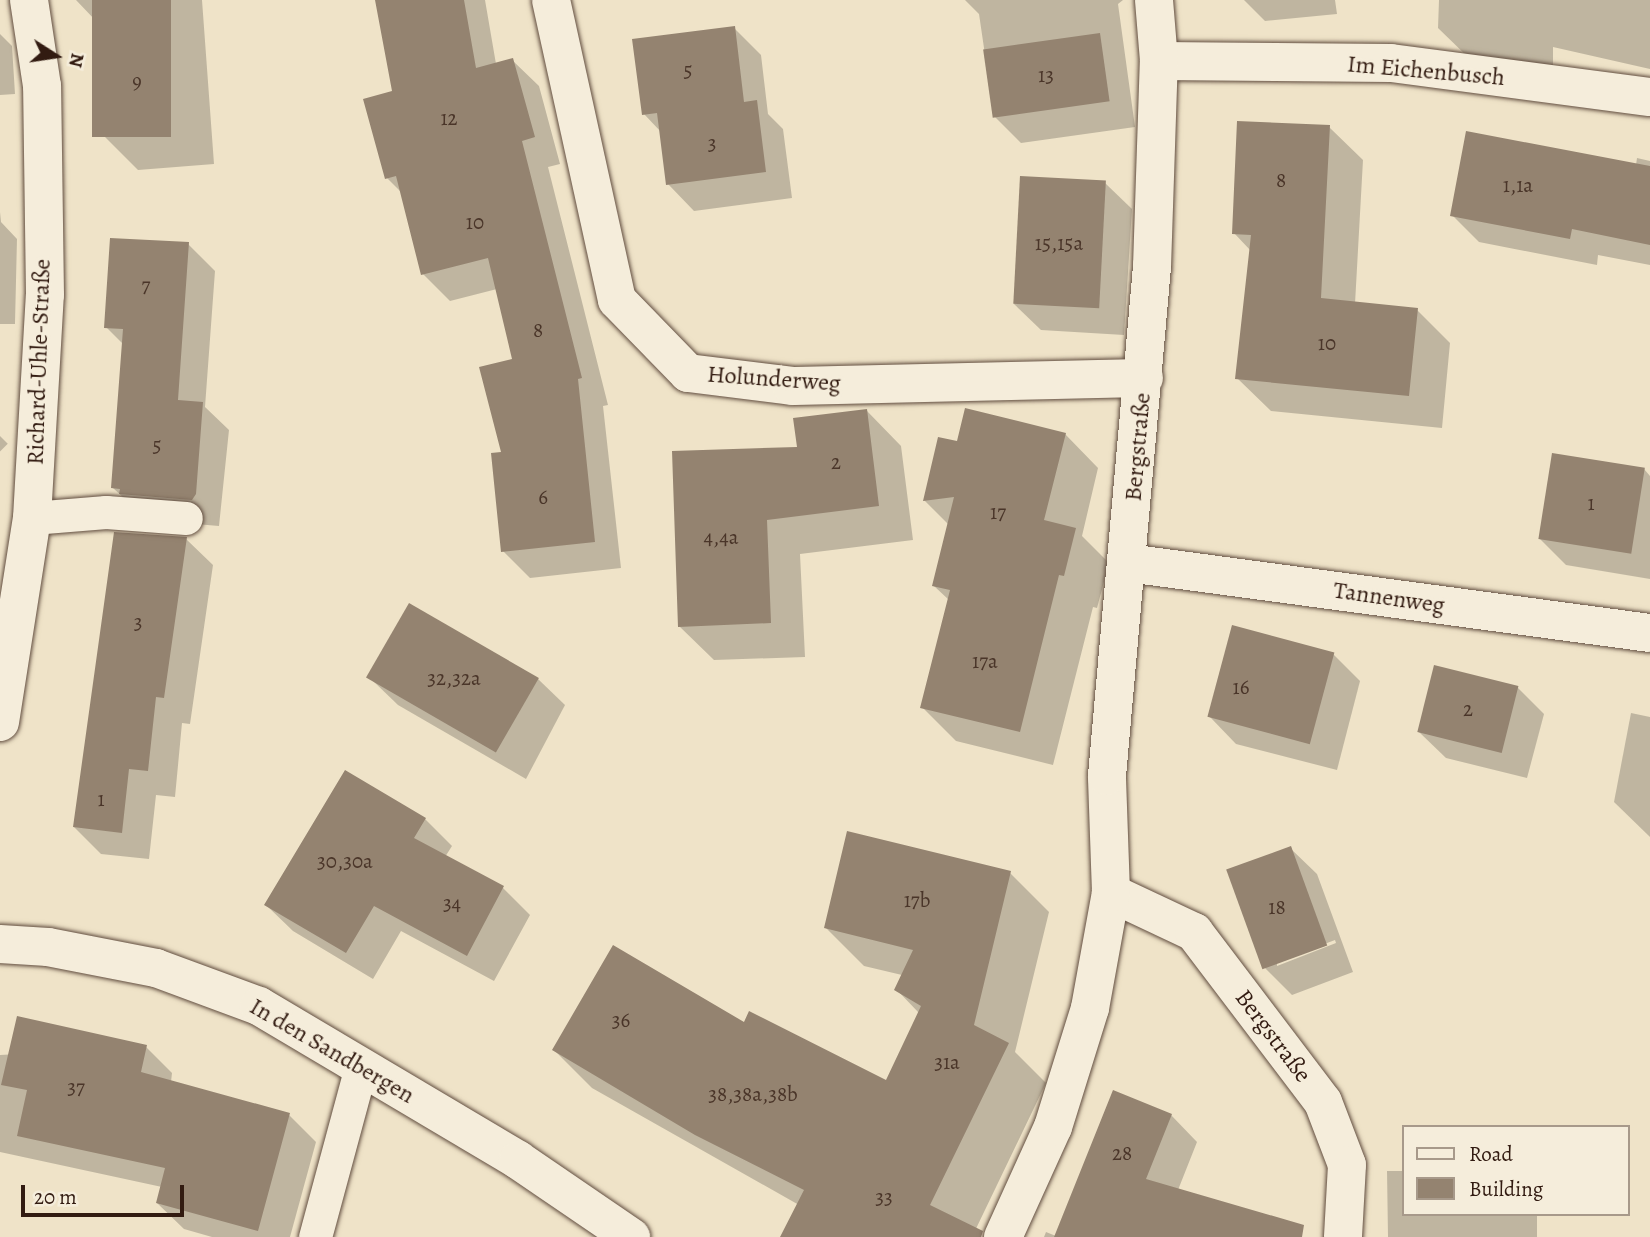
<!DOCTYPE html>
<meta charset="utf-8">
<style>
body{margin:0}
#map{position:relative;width:1650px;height:1237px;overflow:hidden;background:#efe3c8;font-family:Alegreya,serif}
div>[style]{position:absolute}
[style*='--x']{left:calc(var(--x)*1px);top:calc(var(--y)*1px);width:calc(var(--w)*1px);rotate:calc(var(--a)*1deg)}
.shadow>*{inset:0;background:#0003;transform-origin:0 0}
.building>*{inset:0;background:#948370;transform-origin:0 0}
.roads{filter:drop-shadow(0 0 2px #614d3f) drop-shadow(0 0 2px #614d3f)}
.service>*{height:33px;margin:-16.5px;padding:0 16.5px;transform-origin:16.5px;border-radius:16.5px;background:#f5eddb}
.minor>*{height:38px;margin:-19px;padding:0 19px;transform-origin:19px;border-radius:19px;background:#f5eddb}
span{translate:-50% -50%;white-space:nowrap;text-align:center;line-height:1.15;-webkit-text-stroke:6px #f5eddb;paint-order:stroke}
.number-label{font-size:21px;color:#4a3529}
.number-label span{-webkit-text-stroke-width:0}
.street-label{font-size:24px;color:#321b11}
.legend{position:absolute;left:1402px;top:1125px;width:228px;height:91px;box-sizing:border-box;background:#f5eddb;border:2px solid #a7998a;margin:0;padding:9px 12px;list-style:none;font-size:21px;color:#321b11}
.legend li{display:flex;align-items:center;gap:14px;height:35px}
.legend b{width:35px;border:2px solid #a7998a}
.north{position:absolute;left:21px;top:21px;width:70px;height:70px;-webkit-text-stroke:5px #f5eddb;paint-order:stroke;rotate:102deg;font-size:19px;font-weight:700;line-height:28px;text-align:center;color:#321b11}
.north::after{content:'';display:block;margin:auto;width:24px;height:32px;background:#321b11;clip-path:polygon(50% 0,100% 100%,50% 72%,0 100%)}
.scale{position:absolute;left:21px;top:1185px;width:163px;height:32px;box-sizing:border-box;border:4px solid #321b11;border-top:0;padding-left:9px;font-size:21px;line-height:24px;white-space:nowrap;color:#321b11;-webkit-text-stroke:5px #f5eddb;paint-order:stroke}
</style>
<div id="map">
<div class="shadow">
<div style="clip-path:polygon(76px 0,202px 0,214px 164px,138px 170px,104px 136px,96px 21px)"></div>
<div style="clip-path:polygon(377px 0,485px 0,496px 64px,512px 60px,539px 86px,560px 164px,548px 167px,608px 405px,603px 406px,621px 568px,530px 578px,503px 551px,503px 453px,515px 361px,497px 289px,450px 301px,423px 274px,403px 194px,387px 178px,394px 92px)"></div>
<div style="clip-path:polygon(965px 0,1123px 0,1118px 4px,1135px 127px,1021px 143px,994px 116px,979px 14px)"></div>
<div style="clip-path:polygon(1244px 0,1335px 0,1337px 14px,1265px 21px)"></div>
<div style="clip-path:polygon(1439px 0,1650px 0,1650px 69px,1553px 47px,1553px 65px,1473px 62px,1438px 28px)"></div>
<div style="clip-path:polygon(734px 28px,761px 55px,768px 114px,783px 129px,792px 198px,694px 211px,668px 184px,661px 132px,644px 114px)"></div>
<div style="clip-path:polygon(0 34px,12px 46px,15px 94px,0 95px)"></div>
<div style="clip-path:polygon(1329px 127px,1363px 160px,1355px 304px,1417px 310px,1450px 343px,1442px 428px,1271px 411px,1237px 378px,1251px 251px,1234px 233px)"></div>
<div style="clip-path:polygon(1637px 158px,1650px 161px,1650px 265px,1598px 255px,1597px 265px,1479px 242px,1452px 215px,1636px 165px)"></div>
<div style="clip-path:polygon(1105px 183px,1132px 209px,1124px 335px,1041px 330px,1014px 304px)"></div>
<div style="clip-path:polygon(0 212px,1px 222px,17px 239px,15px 324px,0 324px)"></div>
<div style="clip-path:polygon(188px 244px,215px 271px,205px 407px,229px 430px,219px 526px,148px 520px,113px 488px,124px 345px,106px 327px)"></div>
<div style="clip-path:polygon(867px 411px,901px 446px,913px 540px,800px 554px,805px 657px,714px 660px,679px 626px,799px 449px)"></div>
<div style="clip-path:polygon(1065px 434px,1098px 468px,1082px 536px,1109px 563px,1097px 608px,1093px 607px,1053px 765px,956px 741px,922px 707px,949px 600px,934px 586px,949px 525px,924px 500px,959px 444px)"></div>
<div style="left:0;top:436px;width:11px;height:98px;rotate:45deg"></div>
<div style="clip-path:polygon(1644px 469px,1650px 476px,1650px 579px,1566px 565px,1539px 538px)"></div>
<div style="clip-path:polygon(186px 539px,213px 565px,190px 724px,182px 723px,175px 797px,156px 795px,149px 859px,101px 854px,74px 827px)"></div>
<div style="clip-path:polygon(410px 605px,538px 679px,565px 705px,526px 779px,398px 705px,371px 679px)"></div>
<div style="clip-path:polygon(1333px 654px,1360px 681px,1337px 770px,1236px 744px,1210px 717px)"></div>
<div style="clip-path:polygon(1517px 687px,1544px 714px,1527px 778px,1446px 758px,1419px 732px)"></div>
<div style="clip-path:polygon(1631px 713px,1650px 717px,1650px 837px,1614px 802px)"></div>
<div style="clip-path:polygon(425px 819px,452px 846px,445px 857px,503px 888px,530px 915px,494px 981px,401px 931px,373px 979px,293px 931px,266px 905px)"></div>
<div style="clip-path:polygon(evenodd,1290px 848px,1317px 874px,1353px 972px,1292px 995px,1265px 968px,1290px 848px,1335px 940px,1336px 943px,1277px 966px,1277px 962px,1335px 940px)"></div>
<div style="clip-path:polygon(1010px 873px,1049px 912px,1015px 1052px,1046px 1083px,972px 1237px,782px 1237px,799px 1205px,592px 1088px,554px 1050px,745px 1024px,886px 1082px,919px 1013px,896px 989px,902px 975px,864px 966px,825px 927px)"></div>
<div style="clip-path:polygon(146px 1047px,172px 1073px,171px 1082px,289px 1115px,316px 1142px,290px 1237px,212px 1237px,184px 1229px,157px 1203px,162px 1187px,0 1152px,0 1055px)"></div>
<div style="clip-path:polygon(1171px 1115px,1197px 1142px,1178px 1190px,1290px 1237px,1044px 1237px,1046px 1232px,1056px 1236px)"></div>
<div style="clip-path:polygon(1387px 1171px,1403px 1171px,1403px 1214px,1537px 1214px,1537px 1237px,1388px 1237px)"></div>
</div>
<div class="building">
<div style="left:92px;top:0;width:79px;height:137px"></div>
<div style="clip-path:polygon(375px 0,464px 0,476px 68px,513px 58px,535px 137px,522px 141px,582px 378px,578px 379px,595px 542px,501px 552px,491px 453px,501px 452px,479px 367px,512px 359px,488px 258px,421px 275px,396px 176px,385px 179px,363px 99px,392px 91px)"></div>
<div style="clip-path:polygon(735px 26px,744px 102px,757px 100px,766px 172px,666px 185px,657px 113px,642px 115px,632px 39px)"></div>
<div style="left:1100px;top:33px;width:69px;height:118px;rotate:82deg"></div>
<div style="clip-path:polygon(1237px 121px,1330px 125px,1321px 298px,1418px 308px,1409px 396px,1235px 379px,1251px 235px,1232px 234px)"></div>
<div style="clip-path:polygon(1466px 131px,1650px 166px,1650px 245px,1572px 229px,1570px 239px,1450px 216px)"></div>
<div style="left:1020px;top:176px;width:86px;height:128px;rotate:3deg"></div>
<div style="clip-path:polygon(110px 238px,189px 242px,178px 400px,203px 402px,196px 494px,192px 500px,119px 494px,120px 489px,111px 488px,123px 329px,104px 328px)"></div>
<div style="clip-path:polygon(965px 408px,1066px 433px,1044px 520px,1076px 528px,1064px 576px,1059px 575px,1020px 732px,920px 708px,950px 590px,932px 586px,954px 497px,923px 501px,938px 437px,957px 441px)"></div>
<div style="clip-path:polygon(867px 409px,879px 506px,767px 520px,771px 623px,678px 627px,672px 451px,797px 447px,793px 418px)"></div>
<div style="left:1552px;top:453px;width:94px;height:87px;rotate:9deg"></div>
<div style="clip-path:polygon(114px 532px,187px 537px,164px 698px,156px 697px,148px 771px,129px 769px,122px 833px,73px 827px)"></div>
<div style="left:409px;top:603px;width:150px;height:86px;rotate:30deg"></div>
<div style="left:1232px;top:625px;width:106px;height:95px;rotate:15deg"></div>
<div style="left:1434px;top:665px;width:87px;height:69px;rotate:14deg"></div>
<div style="clip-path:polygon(345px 770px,426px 818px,414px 838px,504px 886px,467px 956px,374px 906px,346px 953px,264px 905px)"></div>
<div style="clip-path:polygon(847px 831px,1011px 871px,974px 1025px,1009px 1043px,930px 1205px,983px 1231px,981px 1237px,780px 1237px,804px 1190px,695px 1135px,552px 1050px,613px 945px,744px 1022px,749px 1011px,886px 1080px,921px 1006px,894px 990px,913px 950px,824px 928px)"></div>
<div style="left:1291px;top:846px;width:106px;height:69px;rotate:70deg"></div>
<div style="clip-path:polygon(17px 1016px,147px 1045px,141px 1072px,290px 1113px,258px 1231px,156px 1203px,165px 1168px,17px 1136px,27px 1090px,1px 1085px)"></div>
<div style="clip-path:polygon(1113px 1090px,1172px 1114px,1146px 1179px,1304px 1225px,1302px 1237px,1054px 1237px)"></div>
</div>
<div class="roads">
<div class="service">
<div style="--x:32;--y:518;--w:74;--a:-4.6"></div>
<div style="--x:106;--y:512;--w:80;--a:4.3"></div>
<div style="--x:315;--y:1237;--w:177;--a:-74.9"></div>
</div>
<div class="minor">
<div style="--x:551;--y:0;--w:307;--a:77.6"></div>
<div style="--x:617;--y:300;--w:102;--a:45.8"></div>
<div style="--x:688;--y:373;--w:105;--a:7.1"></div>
<div style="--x:792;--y:386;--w:352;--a:-1.3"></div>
<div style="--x:1159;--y:61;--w:232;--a:0.5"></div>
<div style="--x:1391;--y:63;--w:261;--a:7.5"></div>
<div style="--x:1128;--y:563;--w:527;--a:7.64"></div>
<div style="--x:0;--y:722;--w:206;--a:-81.1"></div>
<div style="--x:32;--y:518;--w:223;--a:-86.7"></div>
<div style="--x:45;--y:295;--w:209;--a:-90.8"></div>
<div style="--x:42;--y:86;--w:87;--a:-98.6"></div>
<div style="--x:1111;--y:893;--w:92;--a:25.2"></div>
<div style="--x:1194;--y:932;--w:213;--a:52.8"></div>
<div style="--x:1323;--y:1102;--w:67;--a:69.1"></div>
<div style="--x:1347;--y:1165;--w:72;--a:93.2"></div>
<div style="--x:0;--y:944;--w:48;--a:3.6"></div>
<div style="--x:48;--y:947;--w:110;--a:11"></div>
<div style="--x:156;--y:968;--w:110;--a:20.3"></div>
<div style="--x:259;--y:1006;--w:301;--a:30.7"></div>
<div style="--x:518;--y:1160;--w:137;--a:34.3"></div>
<div style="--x:1003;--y:1237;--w:121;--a:-65.6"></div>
<div style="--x:1053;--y:1127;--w:125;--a:-72.7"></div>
<div style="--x:1090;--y:1008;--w:117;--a:-79.7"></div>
<div style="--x:1111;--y:893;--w:117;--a:-92"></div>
<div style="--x:1107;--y:776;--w:511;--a:-84.95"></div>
<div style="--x:1152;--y:267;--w:206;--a:-88.1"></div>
<div style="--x:1159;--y:61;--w:61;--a:-94.7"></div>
</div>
</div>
<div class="number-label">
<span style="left:688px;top:70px">5</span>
<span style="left:1046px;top:75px">13</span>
<span style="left:137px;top:81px">9</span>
<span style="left:449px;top:118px">12</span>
<span style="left:712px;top:143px">3</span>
<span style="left:1281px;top:180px">8</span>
<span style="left:1518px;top:185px">1,1a</span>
<span style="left:475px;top:222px">10</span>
<span style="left:1059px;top:243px">15,15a</span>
<span style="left:146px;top:285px">7</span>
<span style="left:538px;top:330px">8</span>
<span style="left:1327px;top:343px">10</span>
<span style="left:157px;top:445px">5</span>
<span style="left:836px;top:462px">2</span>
<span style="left:543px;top:497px">6</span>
<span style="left:1591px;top:503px">1</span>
<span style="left:998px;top:512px">17</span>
<span style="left:721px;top:537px">4,4a</span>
<span style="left:138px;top:622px">3</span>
<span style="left:985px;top:661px">17a</span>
<span style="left:454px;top:678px">32,32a</span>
<span style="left:1241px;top:687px">16</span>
<span style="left:1468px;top:709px">2</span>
<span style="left:101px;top:799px">1</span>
<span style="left:345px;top:861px">30,30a</span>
<span style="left:917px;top:900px">17b</span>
<span style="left:452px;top:903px">34</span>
<span style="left:1277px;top:907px">18</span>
<span style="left:621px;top:1020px">36</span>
<span style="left:947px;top:1062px">31a</span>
<span style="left:76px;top:1087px">37</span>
<span style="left:753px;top:1094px">38,38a,38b</span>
<span style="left:1122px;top:1153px">28</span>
<span style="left:884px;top:1197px">33</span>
</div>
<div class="street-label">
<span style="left:1426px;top:71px;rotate:5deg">Im Eichenbusch</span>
<span style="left:39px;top:362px;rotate:-88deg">Richard-Uhle-Straße</span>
<span style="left:774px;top:379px;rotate:4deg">Holunderweg</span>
<span style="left:1138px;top:447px;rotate:-85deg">Bergstraße</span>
<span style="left:1389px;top:598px;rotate:8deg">Tannenweg</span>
<span style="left:1273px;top:1036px;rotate:53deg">Bergstraße</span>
<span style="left:332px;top:1051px;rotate:30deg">In den Sandbergen</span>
</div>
<ul class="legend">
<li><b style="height:9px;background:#f5eddb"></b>Road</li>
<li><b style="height:19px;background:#948370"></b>Building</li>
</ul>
<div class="north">N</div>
<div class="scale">20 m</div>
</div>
